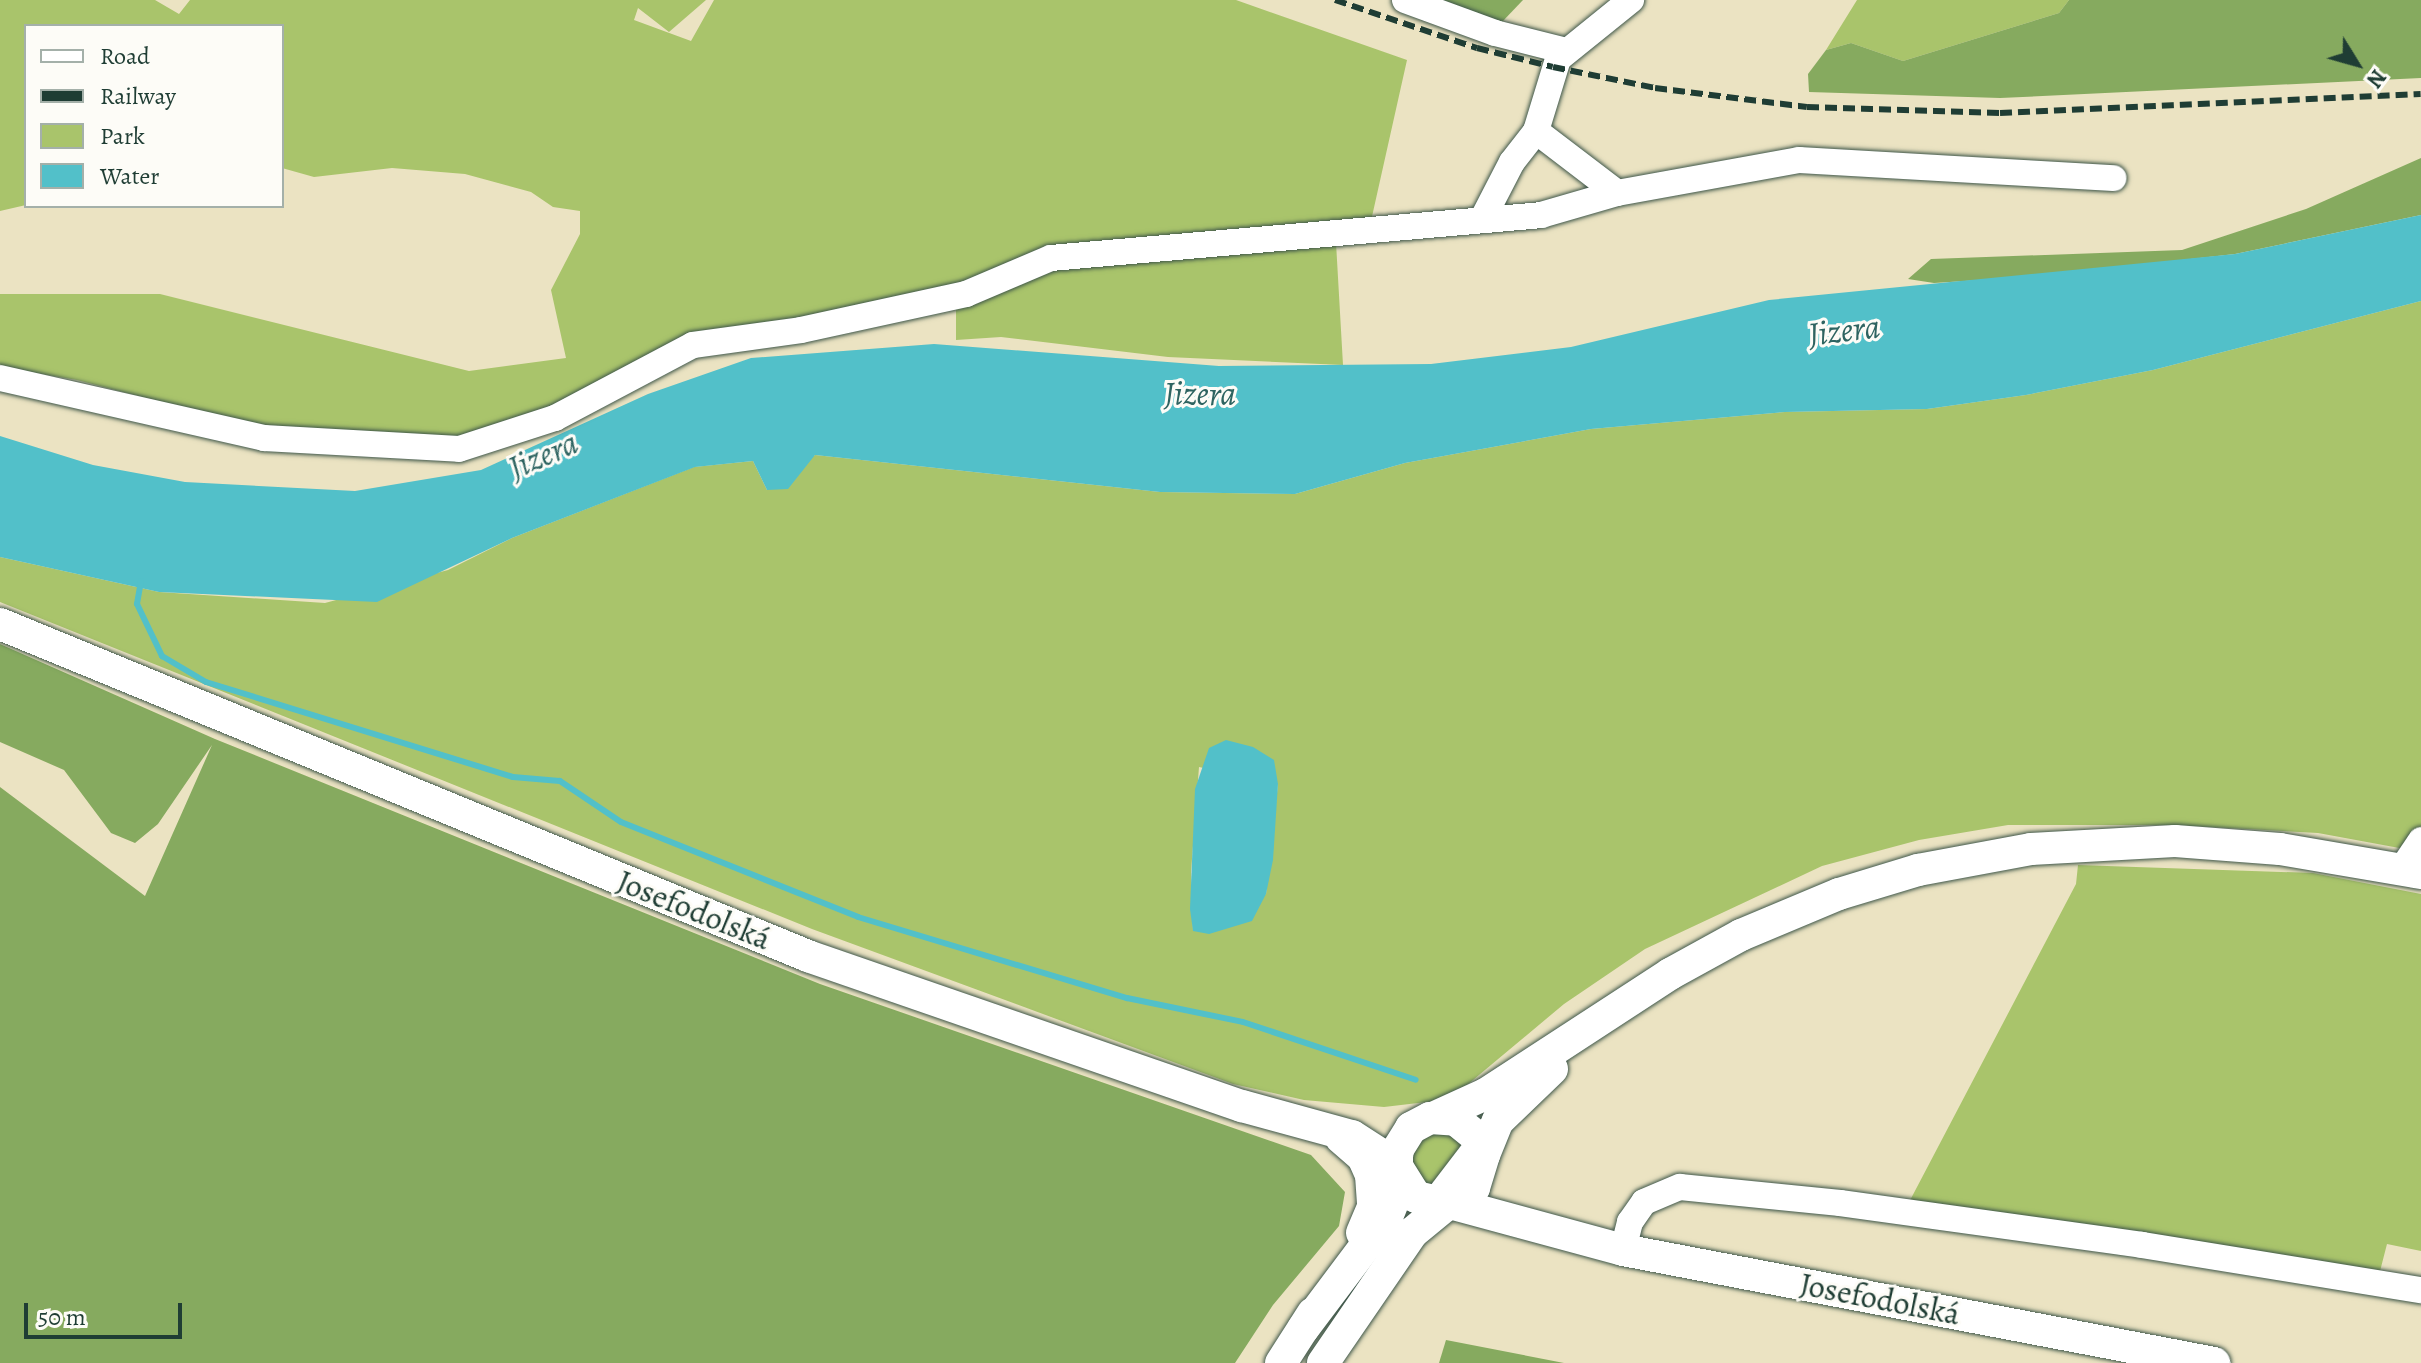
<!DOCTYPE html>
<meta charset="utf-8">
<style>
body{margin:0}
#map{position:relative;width:2421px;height:1363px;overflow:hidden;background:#ebe3c2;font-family:Alegreya,serif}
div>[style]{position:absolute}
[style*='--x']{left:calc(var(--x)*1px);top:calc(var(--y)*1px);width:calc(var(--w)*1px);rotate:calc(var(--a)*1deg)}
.green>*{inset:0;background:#a9c46b}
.forest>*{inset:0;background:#86aa5f}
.water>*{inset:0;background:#52c0c9}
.stream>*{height:6px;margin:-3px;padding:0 3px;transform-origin:3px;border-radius:3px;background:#52c0c9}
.roads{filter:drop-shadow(0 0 2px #3e5649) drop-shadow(0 0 2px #3e5649)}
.minor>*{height:26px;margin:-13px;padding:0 13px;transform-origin:13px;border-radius:13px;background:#fff}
.major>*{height:32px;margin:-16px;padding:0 16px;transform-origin:16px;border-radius:16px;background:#fff}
.rail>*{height:6px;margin-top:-3px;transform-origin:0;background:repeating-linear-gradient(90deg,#1f3d34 0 12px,transparent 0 18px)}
span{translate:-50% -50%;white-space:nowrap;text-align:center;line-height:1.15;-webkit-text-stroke:6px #fdfcf7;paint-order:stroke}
.street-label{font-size:32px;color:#1f3d34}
.water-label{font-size:34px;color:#2e6461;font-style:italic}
.legend{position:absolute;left:24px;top:24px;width:260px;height:184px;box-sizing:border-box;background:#fdfcf7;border:2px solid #a4b0a9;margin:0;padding:10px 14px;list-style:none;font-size:24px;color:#1f3d34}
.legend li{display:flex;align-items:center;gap:16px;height:40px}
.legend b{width:40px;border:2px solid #a4b0a9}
.north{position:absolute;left:2317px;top:24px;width:80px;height:80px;-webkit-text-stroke:6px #fdfcf7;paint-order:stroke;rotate:127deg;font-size:22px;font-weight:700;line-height:32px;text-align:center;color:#1f3d34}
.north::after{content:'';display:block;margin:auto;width:28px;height:36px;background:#1f3d34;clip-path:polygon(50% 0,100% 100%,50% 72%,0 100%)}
.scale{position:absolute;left:24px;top:1303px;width:158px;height:36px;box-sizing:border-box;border:4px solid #1f3d34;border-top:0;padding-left:10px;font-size:24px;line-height:28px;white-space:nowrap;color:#1f3d34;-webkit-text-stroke:6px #fdfcf7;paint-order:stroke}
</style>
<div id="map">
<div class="green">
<div style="clip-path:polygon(0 0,155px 0,179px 14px,190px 0,706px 0,669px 32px,638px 8px,634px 20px,691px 41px,714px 0,1236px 0,1407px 60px,1371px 221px,1335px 225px,1343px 365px,1168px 357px,1001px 337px,956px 340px,956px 289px,875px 308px,690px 336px,559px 409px,458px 439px,242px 423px,77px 380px,0 367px,0 294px,160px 294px,469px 371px,566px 358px,551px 290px,580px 234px,580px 211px,553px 207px,531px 192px,465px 174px,392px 168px,314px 177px,282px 168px,282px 26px,26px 26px,26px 205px,0 211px)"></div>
<div style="clip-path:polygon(1857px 0,2069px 0,2059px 13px,1903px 61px,1851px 43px,1826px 50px)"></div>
<div style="clip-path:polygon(evenodd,2421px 301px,2421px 852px,2318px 833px,2173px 825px,2008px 825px,1919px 840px,1822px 866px,1645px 949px,1564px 1004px,1467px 1085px,1435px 1101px,1384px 1107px,1304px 1100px,1233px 1084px,812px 929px,0 602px,0 557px,159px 592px,325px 603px,448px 570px,512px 538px,694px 467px,753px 461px,767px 490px,815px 455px,1160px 492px,1295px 494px,1405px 463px,1591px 429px,1785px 412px,1927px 409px,2026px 395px,2153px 370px,2421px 301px,1199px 767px,1278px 784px,1266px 894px,1193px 931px,1191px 872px,1199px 767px)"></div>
<div style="clip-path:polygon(2078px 865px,2313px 873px,2421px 894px,2421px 1251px,2387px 1244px,2378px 1279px,1906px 1208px,2076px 884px)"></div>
<div style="clip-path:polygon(1444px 1131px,1465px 1145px,1433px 1192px,1417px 1185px,1409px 1152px,1419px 1138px)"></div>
</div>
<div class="forest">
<div style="clip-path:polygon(1415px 0,1523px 0,1502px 22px)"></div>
<div style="clip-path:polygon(2069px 0,2421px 0,2421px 78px,2000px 98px,1809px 92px,1808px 74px,1826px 50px,1851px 43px,1903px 61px,2059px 13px)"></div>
<div style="clip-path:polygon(2421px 158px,2421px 215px,2235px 254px,2040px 276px,1934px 283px,1908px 279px,1931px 259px,2182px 250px,2306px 209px)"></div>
<div style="clip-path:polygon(0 644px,215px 739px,820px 984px,1311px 1155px,1345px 1192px,1339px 1226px,1273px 1305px,1235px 1363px,0 1363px,0 787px,145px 896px,212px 745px,158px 824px,135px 843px,111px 833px,64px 770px,0 742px)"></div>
<div style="clip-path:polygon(1446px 1340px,1564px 1363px,1439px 1363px)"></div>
</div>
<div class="water">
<div style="clip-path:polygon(2421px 215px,2421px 301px,2153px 370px,2026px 395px,1927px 409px,1785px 412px,1591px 429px,1405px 463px,1295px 494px,1160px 492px,815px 455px,788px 489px,767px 490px,753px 461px,695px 467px,512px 538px,377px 602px,159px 592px,0 557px,0 436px,93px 465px,185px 482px,355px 491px,481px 470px,648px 394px,751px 358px,934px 344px,1219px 366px,1431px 364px,1571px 347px,1769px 300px,2235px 254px)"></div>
<div style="clip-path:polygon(1226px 740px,1253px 747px,1274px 760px,1278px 784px,1273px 860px,1266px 894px,1252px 921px,1209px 934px,1193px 931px,1190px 909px,1195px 789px,1209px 748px)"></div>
</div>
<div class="stream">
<div style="--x:141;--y:581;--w:23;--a:100"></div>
<div style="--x:137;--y:604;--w:58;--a:64.3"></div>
<div style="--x:162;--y:656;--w:51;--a:30.6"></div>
<div style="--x:206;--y:682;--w:321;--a:17.2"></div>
<div style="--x:513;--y:777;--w:47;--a:4.9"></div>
<div style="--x:560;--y:781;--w:73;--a:33.9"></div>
<div style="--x:621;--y:822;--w:255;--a:21.8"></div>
<div style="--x:858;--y:917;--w:281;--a:16.8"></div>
<div style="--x:1127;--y:998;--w:118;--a:11.7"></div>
<div style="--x:1243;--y:1022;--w:182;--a:18.5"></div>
</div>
<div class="roads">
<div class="minor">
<div style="--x:1405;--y:0;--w:96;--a:20.1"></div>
<div style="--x:1495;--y:33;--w:73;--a:14.2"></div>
<div style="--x:1536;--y:131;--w:102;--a:37.4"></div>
<div style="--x:1482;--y:220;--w:65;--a:-62.7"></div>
<div style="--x:1512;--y:162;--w:39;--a:-52"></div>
<div style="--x:1536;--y:131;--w:75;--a:-73"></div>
<div style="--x:1558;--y:59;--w:94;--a:-38.9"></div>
<div style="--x:0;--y:378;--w:271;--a:12.8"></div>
<div style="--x:264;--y:438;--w:195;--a:3.2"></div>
<div style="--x:459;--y:449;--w:101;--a:-17.9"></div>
<div style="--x:555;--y:418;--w:156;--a:-27.9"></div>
<div style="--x:693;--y:345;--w:109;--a:-7.9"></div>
<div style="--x:801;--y:330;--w:169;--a:-12.3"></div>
<div style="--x:966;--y:294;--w:92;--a:-23"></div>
<div style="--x:1051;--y:258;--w:492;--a:-5"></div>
<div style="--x:1541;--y:215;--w:79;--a:-16.1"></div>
<div style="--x:1617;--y:193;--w:185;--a:-10.3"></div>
<div style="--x:1799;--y:160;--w:315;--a:3.3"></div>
<div style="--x:2401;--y:870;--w:36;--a:-56"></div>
<div style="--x:1425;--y:1214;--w:108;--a:-52.5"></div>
<div style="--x:1623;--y:1250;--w:29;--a:-76"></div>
<div style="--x:1630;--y:1222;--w:24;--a:-55"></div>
<div style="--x:1644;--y:1202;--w:39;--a:-23"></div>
<div style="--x:1680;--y:1187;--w:161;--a:5.7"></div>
<div style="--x:1840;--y:1203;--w:305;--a:7.9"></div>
<div style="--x:2142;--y:1245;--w:283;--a:9.2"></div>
</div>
<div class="major">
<div style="--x:0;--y:624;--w:874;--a:22.34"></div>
<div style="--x:808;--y:956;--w:459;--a:19.1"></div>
<div style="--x:1242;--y:1106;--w:114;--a:15.3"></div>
<div style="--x:1352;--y:1136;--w:54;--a:32.8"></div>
<div style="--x:1435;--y:1117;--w:56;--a:-24.3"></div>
<div style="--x:1486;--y:1094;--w:220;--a:-33.1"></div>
<div style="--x:1670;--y:974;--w:81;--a:-28.8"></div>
<div style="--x:1741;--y:935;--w:106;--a:-22.7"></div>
<div style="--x:1839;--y:894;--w:83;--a:-16.9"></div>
<div style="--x:1918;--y:870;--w:115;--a:-10.5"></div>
<div style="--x:2031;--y:849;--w:144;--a:-3.2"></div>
<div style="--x:2175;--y:841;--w:105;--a:4.4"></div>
<div style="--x:2280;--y:849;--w:143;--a:9.7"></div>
<div style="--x:1341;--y:1138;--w:29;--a:41"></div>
<div style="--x:1363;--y:1157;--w:20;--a:66"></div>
<div style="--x:1371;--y:1175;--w:32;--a:86"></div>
<div style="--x:1373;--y:1207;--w:28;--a:113"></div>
<div style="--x:1484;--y:1155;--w:37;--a:-68"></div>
<div style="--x:1498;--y:1121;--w:75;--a:-43.9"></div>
<div style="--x:1450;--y:1203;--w:179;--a:15.2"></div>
<div style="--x:1623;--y:1250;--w:602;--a:10.82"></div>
<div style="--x:1303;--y:1329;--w:140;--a:-53.1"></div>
<div style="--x:1387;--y:1217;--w:27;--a:-68"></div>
<div style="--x:1397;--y:1192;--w:35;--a:-90"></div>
<div style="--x:1397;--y:1157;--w:8;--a:-83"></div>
<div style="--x:1398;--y:1149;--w:25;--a:-58"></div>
<div style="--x:1411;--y:1128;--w:21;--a:-28"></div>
<div style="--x:1430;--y:1118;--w:26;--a:4"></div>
<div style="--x:1456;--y:1120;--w:27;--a:39"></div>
<div style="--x:1477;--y:1137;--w:19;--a:69"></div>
<div style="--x:1484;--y:1155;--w:34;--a:107"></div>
<div style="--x:1474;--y:1188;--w:31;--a:149"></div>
<div style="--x:1447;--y:1204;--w:32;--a:-167"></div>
<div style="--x:1416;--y:1197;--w:36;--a:-122"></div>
<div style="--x:1281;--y:1363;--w:59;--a:-57.4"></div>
<div style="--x:1323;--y:1363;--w:158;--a:-55.6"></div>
<div style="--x:1412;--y:1233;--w:45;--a:-39.6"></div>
</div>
</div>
<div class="rail">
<div style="--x:1335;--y:0;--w:150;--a:18.7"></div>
<div style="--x:1477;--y:48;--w:78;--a:14"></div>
<div style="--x:1553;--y:67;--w:104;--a:11.6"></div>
<div style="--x:1655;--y:88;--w:153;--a:7.1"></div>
<div style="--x:1807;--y:107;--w:193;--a:1.8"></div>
<div style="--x:2000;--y:113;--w:421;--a:-2.6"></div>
</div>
<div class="street-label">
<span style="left:694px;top:910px;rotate:22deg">Josefodolská</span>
<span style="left:1880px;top:1299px;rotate:11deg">Josefodolská</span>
</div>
<div class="water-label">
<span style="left:1844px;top:330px;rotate:-7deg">Jizera</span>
<span style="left:1200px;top:394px">Jizera</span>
<span style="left:543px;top:455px;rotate:-24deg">Jizera</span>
</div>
<ul class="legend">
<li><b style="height:10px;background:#fff"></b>Road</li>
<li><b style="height:10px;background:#1f3d34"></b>Railway</li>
<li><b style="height:22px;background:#a9c46b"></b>Park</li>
<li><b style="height:22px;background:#52c0c9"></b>Water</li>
</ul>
<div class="north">N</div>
<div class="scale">50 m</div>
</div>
